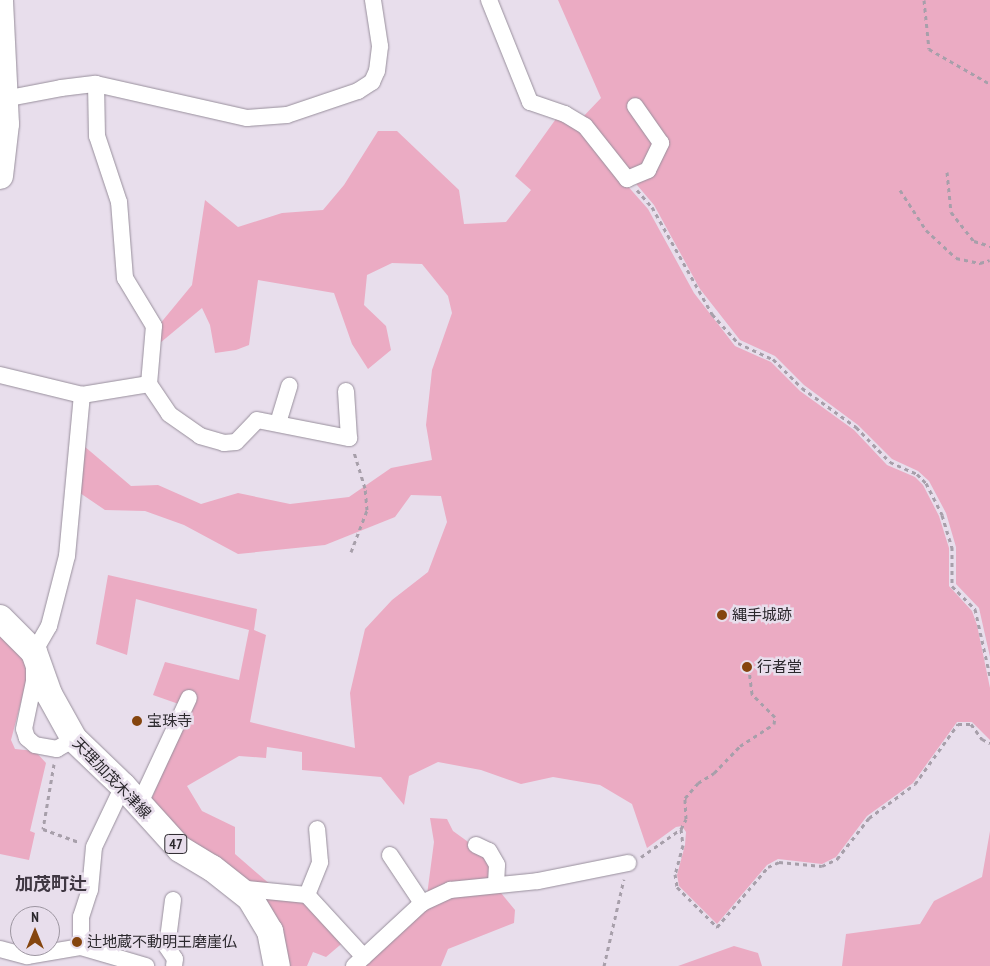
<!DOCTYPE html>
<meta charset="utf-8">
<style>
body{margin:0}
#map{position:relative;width:990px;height:966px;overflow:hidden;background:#e8deec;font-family:"PT Sans Narrow","Noto Sans JP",sans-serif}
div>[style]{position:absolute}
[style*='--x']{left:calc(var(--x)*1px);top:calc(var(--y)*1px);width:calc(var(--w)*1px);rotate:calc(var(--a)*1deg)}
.green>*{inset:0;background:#ebabc3}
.path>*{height:3px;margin-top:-1.5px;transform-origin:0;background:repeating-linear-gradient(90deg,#a79faa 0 4px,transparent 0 8px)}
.roads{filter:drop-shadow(0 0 1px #988f9c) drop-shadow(0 0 1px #988f9c)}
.minor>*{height:16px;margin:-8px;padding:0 8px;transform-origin:8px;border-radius:8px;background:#fff}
.primary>*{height:26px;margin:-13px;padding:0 13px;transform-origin:13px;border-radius:13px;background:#fff}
.dots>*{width:14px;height:14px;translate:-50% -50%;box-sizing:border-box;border:2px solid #e8deec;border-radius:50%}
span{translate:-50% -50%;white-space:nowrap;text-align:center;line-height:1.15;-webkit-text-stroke:5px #e8deec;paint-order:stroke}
.shield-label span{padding:1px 4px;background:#e8deec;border:1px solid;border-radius:4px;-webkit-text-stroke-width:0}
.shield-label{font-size:14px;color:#2b282d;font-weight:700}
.poi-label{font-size:15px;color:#2b282d}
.left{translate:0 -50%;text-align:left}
.street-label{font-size:15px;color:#2b282d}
.quarter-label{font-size:18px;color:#3f3742;font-weight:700}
.north{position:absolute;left:10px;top:906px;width:50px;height:50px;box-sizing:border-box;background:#e8deec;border:1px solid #9c95a0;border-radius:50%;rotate:0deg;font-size:14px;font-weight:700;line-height:20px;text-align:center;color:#2b282d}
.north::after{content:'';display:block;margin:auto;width:18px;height:22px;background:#85450e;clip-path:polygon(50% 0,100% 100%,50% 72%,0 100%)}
</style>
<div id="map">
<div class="green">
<div style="clip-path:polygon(558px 0,990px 0,990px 657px,979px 608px,956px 584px,956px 547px,946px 513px,929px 481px,918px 471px,892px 459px,858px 425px,804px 385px,775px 356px,740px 340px,700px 289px,654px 205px,581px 119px,601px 98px)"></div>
<div style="clip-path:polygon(558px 116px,570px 121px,648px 209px,694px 293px,735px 346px,771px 362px,800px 391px,854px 430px,887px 465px,915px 477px,923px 485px,939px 516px,949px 548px,949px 586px,972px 611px,977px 625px,990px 688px,990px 740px,972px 722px,957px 722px,913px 783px,867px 816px,836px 857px,822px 864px,778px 859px,767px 865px,717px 924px,679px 886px,677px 875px,685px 845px,686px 832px,682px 826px,676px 827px,647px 848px,632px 804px,600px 785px,553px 777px,521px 784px,481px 770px,438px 762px,409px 776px,404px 805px,381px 777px,302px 770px,302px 752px,267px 747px,266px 758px,239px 756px,187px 786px,202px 811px,235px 827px,235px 854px,272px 886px,246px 884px,186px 842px,148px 807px,190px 708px,153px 695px,165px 662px,239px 680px,249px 630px,136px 599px,127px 655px,96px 644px,108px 575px,257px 609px,254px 630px,266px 635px,250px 722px,355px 748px,350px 693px,365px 629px,392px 600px,428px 572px,447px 522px,441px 496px,411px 495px,395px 517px,325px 545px,238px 554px,184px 525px,145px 511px,105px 510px,80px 493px,84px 446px,131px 486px,158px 485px,201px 504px,238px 493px,290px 504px,349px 497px,391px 468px,432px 460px,426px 425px,432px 370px,452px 313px,448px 296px,422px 264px,392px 263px,367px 275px,364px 305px,386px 326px,391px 350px,368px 369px,352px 344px,334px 293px,258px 280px,249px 345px,236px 350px,215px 353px,210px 325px,202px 308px,160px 343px,159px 325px,192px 285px,205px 200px,238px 227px,282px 213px,323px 210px,344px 185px,378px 131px,397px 131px,459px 190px,464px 224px,506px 222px,531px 190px,515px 176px)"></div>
<div style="clip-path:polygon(0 636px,24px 658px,27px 679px,11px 740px,15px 749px,35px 751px,46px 763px,30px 831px,35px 833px,29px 860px,0 854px)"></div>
<div style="clip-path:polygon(430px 818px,447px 819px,453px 831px,478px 849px,489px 862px,491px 881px,427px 895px,434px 842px)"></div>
<div style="clip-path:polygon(990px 831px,990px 966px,842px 966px,846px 934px,920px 924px,934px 901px,982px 877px)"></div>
<div style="clip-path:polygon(497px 888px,515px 910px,514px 923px,448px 949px,441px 966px,359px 966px,431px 902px)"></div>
<div style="clip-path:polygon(260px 892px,305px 898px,346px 940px,326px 957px,313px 952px,307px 966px,285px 966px)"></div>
<div style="clip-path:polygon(734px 946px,758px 953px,762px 966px,678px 966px)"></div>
</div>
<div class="path">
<div style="--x:924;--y:0;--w:49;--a:84.2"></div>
<div style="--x:929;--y:49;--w:70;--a:29.8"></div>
<div style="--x:947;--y:172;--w:40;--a:84.3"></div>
<div style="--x:951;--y:212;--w:37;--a:52"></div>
<div style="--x:974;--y:241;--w:17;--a:17"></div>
<div style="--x:637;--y:190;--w:23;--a:49"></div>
<div style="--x:652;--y:207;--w:123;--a:60.7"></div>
<div style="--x:712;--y:314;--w:39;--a:48"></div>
<div style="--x:738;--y:343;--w:38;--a:25"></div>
<div style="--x:773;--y:359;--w:41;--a:45"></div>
<div style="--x:802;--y:388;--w:67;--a:35.8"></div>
<div style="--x:856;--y:427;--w:49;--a:45.8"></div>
<div style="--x:890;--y:462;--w:30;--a:24"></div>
<div style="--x:917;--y:474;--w:13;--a:45"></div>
<div style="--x:926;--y:483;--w:36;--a:63"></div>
<div style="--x:942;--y:515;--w:34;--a:73"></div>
<div style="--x:952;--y:547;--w:39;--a:90"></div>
<div style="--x:952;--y:586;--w:33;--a:45"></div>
<div style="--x:975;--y:609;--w:69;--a:77.4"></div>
<div style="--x:900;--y:190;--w:48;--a:57"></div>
<div style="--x:926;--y:230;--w:41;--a:43"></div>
<div style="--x:956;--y:258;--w:25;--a:12"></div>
<div style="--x:980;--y:263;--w:10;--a:-17"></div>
<div style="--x:351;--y:552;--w:45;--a:-69.1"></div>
<div style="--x:367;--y:510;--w:22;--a:-95"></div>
<div style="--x:365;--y:488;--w:37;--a:-107"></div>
<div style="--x:54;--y:764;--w:66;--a:99.6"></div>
<div style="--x:43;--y:829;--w:38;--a:20"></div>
<div style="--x:681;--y:829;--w:11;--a:-63"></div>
<div style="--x:686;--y:819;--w:21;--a:-93"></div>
<div style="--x:685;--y:798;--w:20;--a:-49"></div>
<div style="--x:698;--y:783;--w:19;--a:-32"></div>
<div style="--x:714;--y:773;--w:37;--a:-46"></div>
<div style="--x:740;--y:746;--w:40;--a:-32.9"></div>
<div style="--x:774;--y:724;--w:7;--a:-82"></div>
<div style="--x:775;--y:717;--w:33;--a:-135"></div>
<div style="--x:752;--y:694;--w:23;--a:-97"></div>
<div style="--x:641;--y:857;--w:49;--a:-35"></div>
<div style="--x:681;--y:829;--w:16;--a:83"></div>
<div style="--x:683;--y:845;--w:30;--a:105"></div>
<div style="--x:675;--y:874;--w:13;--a:81"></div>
<div style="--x:677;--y:887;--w:57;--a:45"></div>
<div style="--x:717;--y:927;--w:79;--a:-49.6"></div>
<div style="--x:768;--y:867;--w:12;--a:-24"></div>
<div style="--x:779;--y:862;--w:43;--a:5.3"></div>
<div style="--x:822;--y:866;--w:17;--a:-25"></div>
<div style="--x:837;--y:859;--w:52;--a:-52"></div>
<div style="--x:869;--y:818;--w:57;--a:-36.5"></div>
<div style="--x:915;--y:784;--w:74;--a:-54.4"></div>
<div style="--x:958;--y:724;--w:13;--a:0"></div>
<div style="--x:971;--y:724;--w:19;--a:54"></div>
<div style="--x:982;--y:739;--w:9;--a:27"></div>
<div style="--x:604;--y:966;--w:89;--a:-77.1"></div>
</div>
<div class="roads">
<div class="minor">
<div style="--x:489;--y:0;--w:110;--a:68.1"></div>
<div style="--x:530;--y:102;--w:37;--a:19"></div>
<div style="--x:565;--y:114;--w:23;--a:31"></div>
<div style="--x:585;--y:126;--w:68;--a:51.6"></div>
<div style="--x:627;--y:179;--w:23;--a:-23"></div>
<div style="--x:648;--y:170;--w:30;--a:-64"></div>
<div style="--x:661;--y:143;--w:45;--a:-125.1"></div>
<div style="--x:4;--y:99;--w:58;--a:-10.9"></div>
<div style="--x:61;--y:88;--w:35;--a:-7"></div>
<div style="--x:96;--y:84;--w:155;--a:12.7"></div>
<div style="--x:247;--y:118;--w:40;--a:-4.3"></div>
<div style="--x:287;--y:115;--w:75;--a:-18.7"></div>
<div style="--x:358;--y:91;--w:17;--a:-33"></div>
<div style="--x:372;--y:82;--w:12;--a:-66"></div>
<div style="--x:377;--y:71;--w:25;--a:-83"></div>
<div style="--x:380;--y:46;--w:47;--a:-98.7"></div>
<div style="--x:0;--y:375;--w:84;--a:13.7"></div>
<div style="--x:82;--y:395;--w:68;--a:-9.3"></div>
<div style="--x:149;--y:384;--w:58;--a:-85.1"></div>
<div style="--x:154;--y:326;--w:56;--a:-121.1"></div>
<div style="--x:125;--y:278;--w:76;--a:-94.5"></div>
<div style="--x:119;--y:202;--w:70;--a:-108.4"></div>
<div style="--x:97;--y:136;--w:52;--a:-91.1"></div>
<div style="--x:149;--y:384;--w:36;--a:56"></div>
<div style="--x:169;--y:414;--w:38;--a:35"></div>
<div style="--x:200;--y:436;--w:25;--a:16"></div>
<div style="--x:224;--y:443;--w:12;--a:-5"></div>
<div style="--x:236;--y:442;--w:30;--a:-46"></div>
<div style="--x:257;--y:420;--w:94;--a:11.1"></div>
<div style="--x:349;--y:438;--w:47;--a:-93.7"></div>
<div style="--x:278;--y:423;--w:39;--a:-73"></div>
<div style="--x:74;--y:739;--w:20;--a:150"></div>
<div style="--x:57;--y:749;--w:22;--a:-170"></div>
<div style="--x:35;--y:745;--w:11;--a:-139"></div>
<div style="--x:27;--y:738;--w:9;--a:-108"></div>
<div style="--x:24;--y:729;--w:49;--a:-78.2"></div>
<div style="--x:34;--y:681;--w:29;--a:-90"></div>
<div style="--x:34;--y:652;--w:30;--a:-60"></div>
<div style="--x:49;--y:626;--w:72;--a:-75.6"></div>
<div style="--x:67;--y:556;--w:162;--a:-84.7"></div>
<div style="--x:139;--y:805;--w:118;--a:-65"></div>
<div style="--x:476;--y:845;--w:14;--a:25"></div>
<div style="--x:489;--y:851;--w:16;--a:60"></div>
<div style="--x:497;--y:865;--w:19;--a:93"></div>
<div style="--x:390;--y:855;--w:58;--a:56.3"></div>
<div style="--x:237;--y:888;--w:70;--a:5.7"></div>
<div style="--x:307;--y:895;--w:84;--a:47.4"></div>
<div style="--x:307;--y:895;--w:35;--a:-68"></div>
<div style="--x:320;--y:862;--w:33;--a:-95"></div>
<div style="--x:173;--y:900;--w:47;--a:97.3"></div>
<div style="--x:167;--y:947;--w:14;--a:56"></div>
<div style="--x:175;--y:959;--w:7;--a:98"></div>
<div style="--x:81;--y:947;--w:68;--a:16.3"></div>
<div style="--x:0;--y:949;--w:28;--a:15"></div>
<div style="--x:27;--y:956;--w:55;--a:-9.5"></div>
<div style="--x:81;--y:947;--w:30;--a:-90"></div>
<div style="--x:81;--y:917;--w:28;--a:-72"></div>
<div style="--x:90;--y:890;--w:43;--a:-84.7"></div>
<div style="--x:94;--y:847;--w:68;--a:-64.6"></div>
<div style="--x:354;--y:966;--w:93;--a:-42.8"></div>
<div style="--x:422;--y:903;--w:31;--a:-25"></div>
<div style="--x:450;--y:890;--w:88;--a:-5.8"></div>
<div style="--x:538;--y:881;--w:92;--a:-11.3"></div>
</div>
<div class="primary">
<div style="--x:0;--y:176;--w:52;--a:-83.4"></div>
<div style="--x:6;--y:124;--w:124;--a:-92.8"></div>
<div style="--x:0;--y:618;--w:48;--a:45"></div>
<div style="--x:34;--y:652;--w:45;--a:70.3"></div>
<div style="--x:49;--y:694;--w:51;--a:60.9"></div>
<div style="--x:74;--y:739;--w:68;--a:43.8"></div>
<div style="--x:123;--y:786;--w:85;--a:47.9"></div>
<div style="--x:180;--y:849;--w:37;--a:31"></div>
<div style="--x:212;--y:868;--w:48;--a:38.3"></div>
<div style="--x:250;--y:898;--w:39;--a:59"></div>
<div style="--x:270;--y:931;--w:36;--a:79"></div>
</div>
</div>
<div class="dots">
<div style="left:722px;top:615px;background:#85450e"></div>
<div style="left:747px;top:667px;background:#85450e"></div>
<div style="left:137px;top:721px;background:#85450e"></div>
<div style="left:77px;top:942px;background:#85450e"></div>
</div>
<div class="shield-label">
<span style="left:176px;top:844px">47</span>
</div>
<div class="poi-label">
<span class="left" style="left:732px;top:615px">縄手城跡</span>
<span class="left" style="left:757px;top:667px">行者堂</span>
<span class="left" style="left:147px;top:721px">宝珠寺</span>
<span class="left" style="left:87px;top:942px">辻地蔵不動明王磨崖仏</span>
</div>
<div class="street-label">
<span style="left:112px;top:778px;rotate:46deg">天理加茂木津線</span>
</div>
<div class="quarter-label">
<span style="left:51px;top:884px">加茂町辻</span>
</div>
<div class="north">N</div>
</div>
